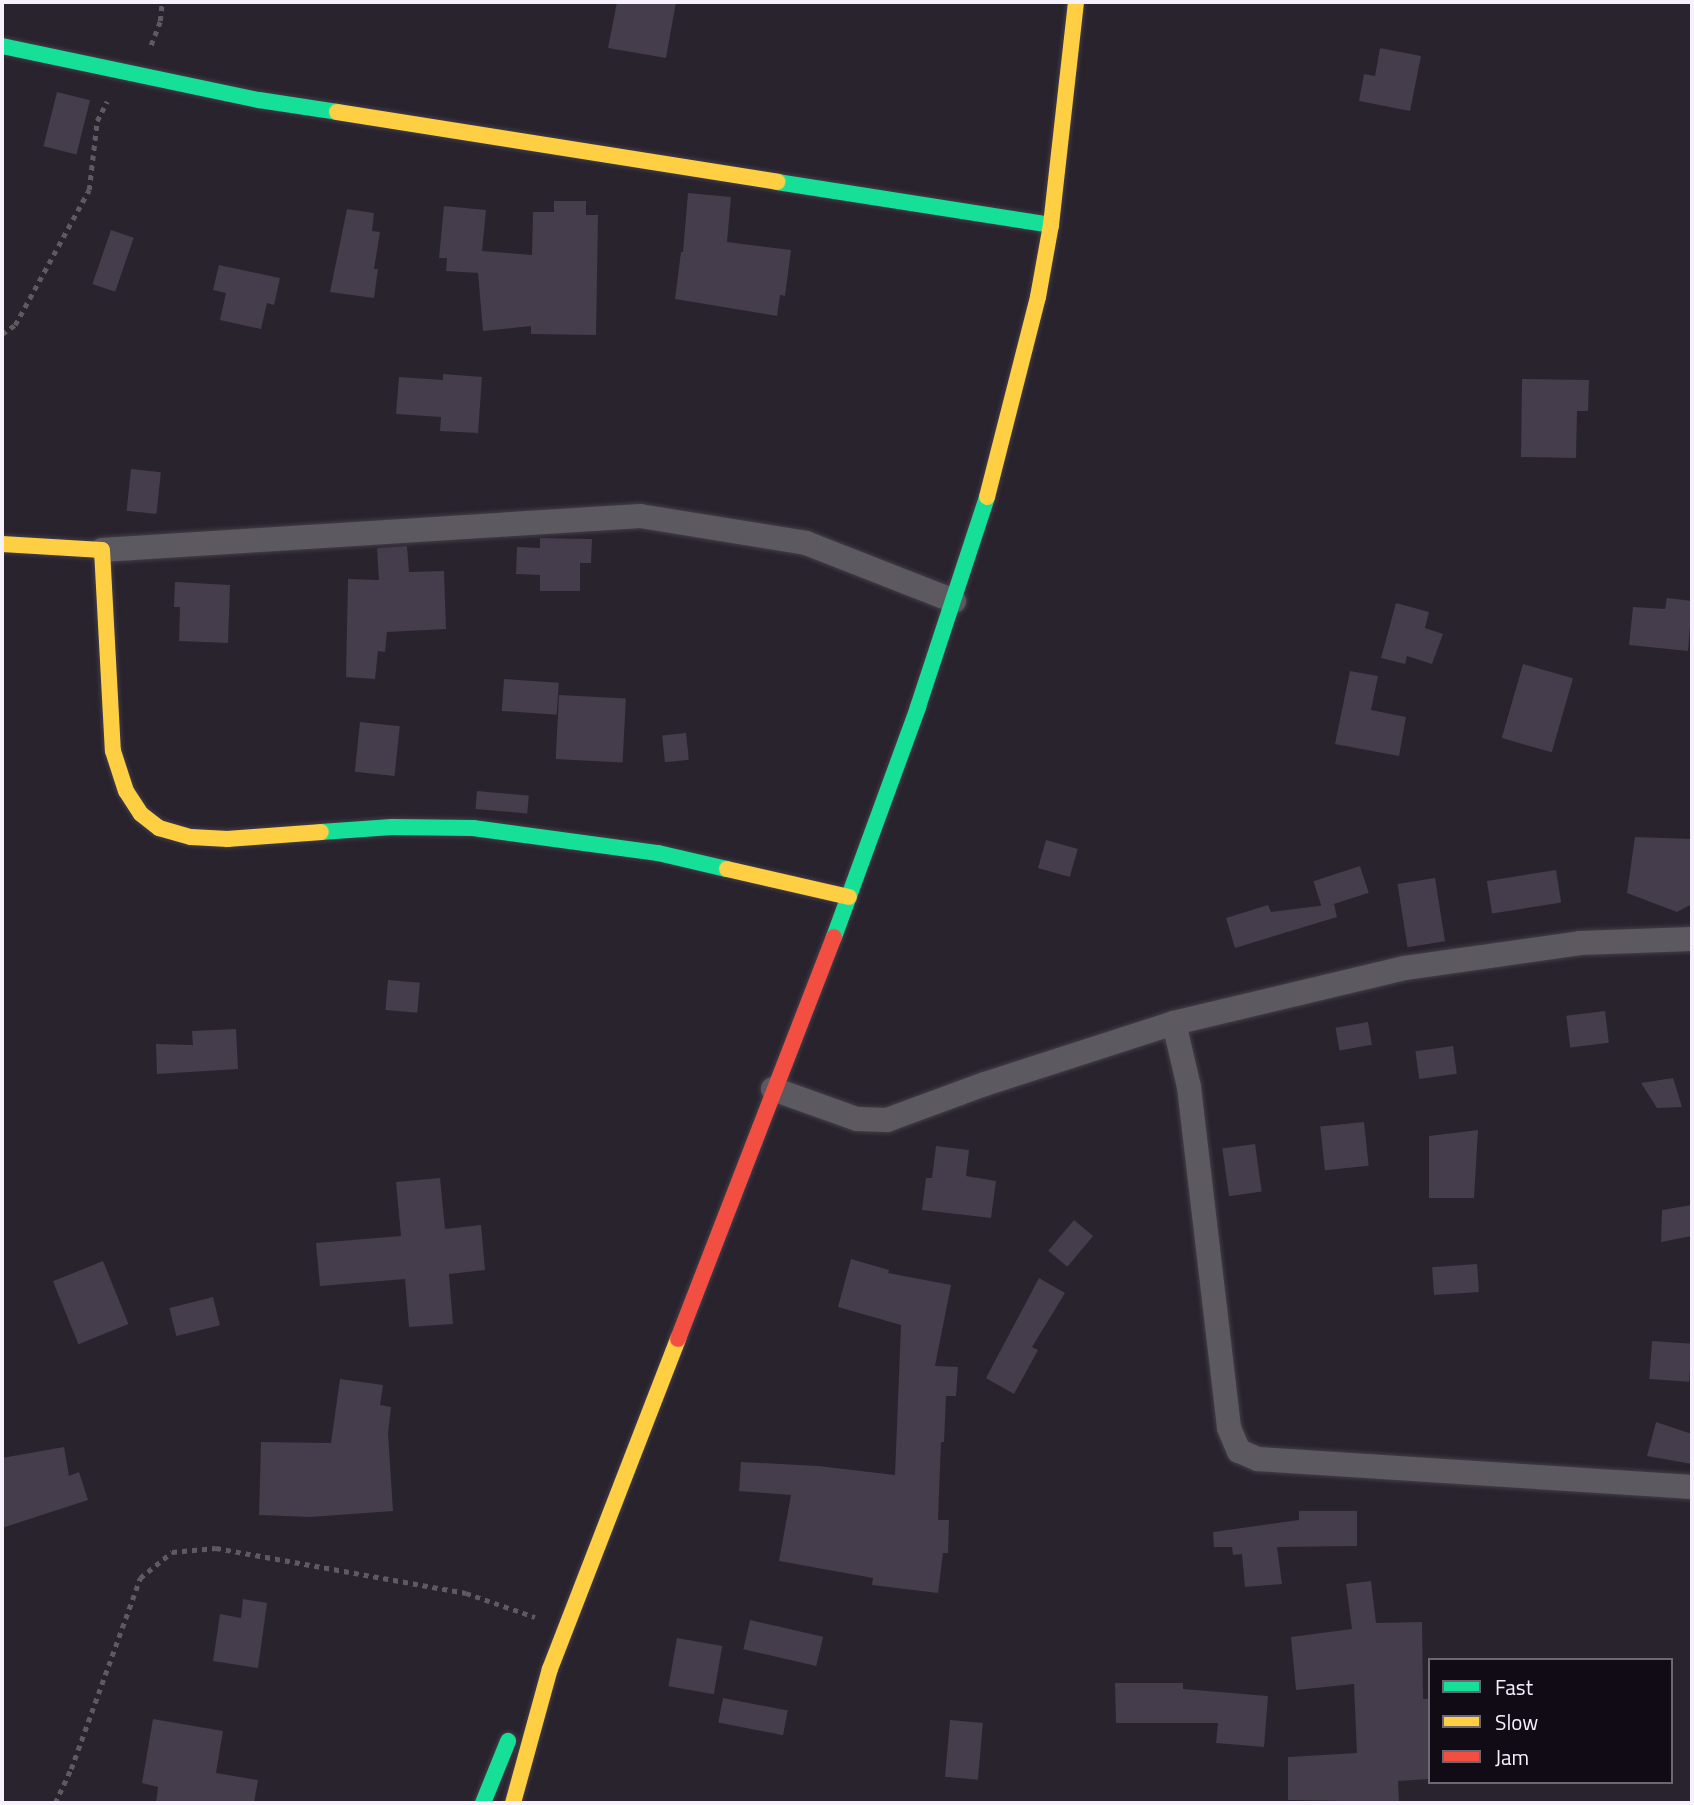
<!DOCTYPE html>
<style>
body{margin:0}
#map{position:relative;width:1694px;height:1805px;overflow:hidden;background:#29232e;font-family:"Titillium Web",sans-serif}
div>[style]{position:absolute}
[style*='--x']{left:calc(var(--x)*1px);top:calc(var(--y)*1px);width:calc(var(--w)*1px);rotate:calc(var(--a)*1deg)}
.building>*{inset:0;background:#453c4c;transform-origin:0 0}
.path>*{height:4.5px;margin-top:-2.25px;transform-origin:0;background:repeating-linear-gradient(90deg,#5e5a61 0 5px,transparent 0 10px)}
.roads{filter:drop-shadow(0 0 2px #433e48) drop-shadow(0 0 2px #433e48)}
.street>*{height:24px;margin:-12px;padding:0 12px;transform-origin:12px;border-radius:12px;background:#5d5960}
.fast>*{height:16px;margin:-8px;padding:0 8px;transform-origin:8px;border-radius:8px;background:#16e098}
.slow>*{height:16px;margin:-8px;padding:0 8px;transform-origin:8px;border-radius:8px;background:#ffcf43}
.jam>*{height:16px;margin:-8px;padding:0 8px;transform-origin:8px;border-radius:8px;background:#f24e42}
span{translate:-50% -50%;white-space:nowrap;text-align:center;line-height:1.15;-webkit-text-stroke:5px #100b14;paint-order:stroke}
.frame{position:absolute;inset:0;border:4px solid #f7f0fd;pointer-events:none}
.legend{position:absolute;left:1428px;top:1658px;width:245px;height:126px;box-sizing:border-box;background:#100b14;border:2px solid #6c6771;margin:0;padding:9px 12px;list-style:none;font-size:21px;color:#f7f0fd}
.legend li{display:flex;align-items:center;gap:14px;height:35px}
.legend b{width:35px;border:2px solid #6c6771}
</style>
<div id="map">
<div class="building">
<div style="clip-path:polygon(617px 2px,676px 2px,666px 58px,608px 48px)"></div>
<div style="clip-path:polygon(1380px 48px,1421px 56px,1410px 111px,1359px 101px,1364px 74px,1375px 76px)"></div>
<div style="left:57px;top:92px;width:34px;height:56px;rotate:14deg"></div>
<div style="clip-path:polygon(688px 193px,731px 197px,727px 242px,791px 250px,785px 296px,780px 295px,777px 316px,675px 299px,681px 252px,683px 252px)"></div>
<div style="clip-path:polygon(554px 201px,586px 201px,586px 215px,598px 215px,596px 335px,531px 334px,531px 326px,483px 331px,478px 273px,446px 271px,447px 258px,439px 258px,444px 206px,486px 210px,482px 251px,532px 255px,533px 212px,554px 212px)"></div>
<div style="clip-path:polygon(347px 209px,374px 213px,372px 231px,380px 232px,374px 269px,378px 269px,374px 298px,330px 292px)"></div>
<div style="left:111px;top:230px;width:24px;height:57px;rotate:19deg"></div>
<div style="clip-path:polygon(219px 265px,280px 278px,274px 305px,267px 303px,261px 329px,220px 320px,226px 293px,213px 290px)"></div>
<div style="clip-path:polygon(443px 374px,482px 377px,478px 433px,440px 431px,441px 417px,396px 414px,399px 377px,443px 380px)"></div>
<div style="clip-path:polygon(1522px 379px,1589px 380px,1588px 411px,1577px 411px,1576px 458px,1521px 457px)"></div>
<div style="left:131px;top:469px;width:30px;height:42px;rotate:6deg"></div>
<div style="clip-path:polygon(540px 538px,592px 539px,591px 563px,580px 563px,580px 591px,540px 591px,540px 575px,516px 574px,517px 547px,540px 548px)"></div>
<div style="clip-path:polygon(407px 546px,409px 572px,444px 571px,446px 629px,387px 632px,385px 652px,378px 651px,375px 679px,346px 677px,348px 579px,379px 580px,377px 548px)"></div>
<div style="clip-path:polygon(175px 582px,230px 585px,228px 643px,179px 641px,180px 607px,174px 607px)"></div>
<div style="clip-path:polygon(1667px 598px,1692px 601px,1688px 651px,1629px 645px,1633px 607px,1665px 609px)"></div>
<div style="clip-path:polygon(1396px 603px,1429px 612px,1425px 628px,1443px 634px,1432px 664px,1407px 656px,1405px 664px,1381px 658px)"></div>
<div style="left:1523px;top:664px;width:52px;height:77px;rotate:16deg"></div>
<div style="clip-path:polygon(1350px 671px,1378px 676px,1371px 710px,1406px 717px,1399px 756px,1335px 744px)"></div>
<div style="left:504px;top:679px;width:55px;height:32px;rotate:4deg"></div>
<div style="left:559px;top:695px;width:67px;height:64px;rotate:3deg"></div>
<div style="left:360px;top:722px;width:40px;height:50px;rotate:6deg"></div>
<div style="left:686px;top:733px;width:27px;height:24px;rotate:84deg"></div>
<div style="left:477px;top:791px;width:52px;height:18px;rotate:5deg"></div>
<div style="clip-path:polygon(1635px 837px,1692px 839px,1692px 904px,1677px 912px,1627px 893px)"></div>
<div style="left:1046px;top:840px;width:33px;height:29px;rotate:16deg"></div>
<div style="left:1360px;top:866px;width:28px;height:49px;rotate:72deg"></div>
<div style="left:1556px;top:870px;width:33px;height:70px;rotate:81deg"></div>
<div style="left:1435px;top:878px;width:64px;height:38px;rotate:81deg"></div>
<div style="clip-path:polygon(1334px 904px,1337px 917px,1235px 948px,1226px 918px,1268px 905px,1271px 912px)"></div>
<div style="left:388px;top:980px;width:32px;height:30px;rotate:5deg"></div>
<div style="left:1605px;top:1011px;width:32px;height:39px;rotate:83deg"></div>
<div style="left:1368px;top:1022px;width:23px;height:33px;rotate:80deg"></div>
<div style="clip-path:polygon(236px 1029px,238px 1069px,157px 1074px,156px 1044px,193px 1045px,192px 1031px)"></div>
<div style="left:1453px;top:1046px;width:28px;height:38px;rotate:82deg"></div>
<div style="clip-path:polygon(1673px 1078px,1682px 1107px,1657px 1108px,1641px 1083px)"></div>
<div style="left:1364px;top:1122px;width:44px;height:44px;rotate:84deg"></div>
<div style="clip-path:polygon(1478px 1130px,1474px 1198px,1429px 1198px,1429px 1136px)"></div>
<div style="left:1255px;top:1144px;width:48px;height:33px;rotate:82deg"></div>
<div style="clip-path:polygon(936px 1146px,969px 1150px,966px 1176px,996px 1181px,991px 1218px,922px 1210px,926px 1178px,932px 1178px)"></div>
<div style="clip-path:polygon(440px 1178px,445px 1229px,481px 1225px,485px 1270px,449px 1274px,453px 1324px,409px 1327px,405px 1279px,320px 1286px,316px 1243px,401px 1236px,396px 1182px)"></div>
<div style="clip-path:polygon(1692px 1205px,1692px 1236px,1661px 1242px,1662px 1210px)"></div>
<div style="left:1074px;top:1220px;width:25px;height:40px;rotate:40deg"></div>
<div style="clip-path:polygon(851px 1259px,889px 1270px,888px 1273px,951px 1285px,935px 1366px,958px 1367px,956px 1396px,946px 1396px,944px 1442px,941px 1442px,938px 1520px,949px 1520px,948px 1553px,943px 1553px,938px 1593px,872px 1585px,873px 1578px,779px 1561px,791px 1495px,739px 1491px,741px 1462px,818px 1466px,895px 1475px,901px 1325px,838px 1307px)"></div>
<div style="left:103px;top:1261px;width:68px;height:54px;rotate:68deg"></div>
<div style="left:1477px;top:1264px;width:28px;height:45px;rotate:86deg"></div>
<div style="clip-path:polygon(1039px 1278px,1065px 1293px,1032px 1347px,1038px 1350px,1014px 1394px,986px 1378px)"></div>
<div style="left:213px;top:1297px;width:29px;height:45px;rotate:76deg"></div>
<div style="left:1652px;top:1341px;width:40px;height:38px;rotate:4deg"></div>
<div style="clip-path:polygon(340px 1379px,383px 1385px,380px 1405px,391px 1407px,388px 1433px,393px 1511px,310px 1517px,259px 1515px,261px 1442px,331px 1443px)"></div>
<div style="clip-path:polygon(1656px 1422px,1692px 1434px,1692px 1464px,1647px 1456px)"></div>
<div style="clip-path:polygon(64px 1447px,69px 1476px,79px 1472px,88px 1500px,2px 1528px,2px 1458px)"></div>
<div style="clip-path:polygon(1299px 1511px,1357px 1511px,1357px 1546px,1277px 1547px,1282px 1584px,1245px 1587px,1242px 1554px,1233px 1555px,1232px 1547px,1214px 1547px,1213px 1532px,1299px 1520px)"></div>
<div style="clip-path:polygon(1371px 1581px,1376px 1623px,1422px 1622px,1423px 1699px,1430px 1699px,1430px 1779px,1398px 1781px,1399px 1802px,1288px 1800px,1288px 1757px,1357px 1753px,1354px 1684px,1296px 1690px,1291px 1637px,1352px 1629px,1346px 1584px)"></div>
<div style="clip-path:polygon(243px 1599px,267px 1603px,258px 1668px,213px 1661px,220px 1614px,241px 1618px)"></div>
<div style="left:750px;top:1620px;width:75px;height:30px;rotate:13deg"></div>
<div style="left:677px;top:1638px;width:46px;height:49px;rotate:10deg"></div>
<div style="clip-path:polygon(1115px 1683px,1183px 1683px,1183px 1689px,1268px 1696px,1264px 1747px,1216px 1743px,1218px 1723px,1116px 1723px)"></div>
<div style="left:723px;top:1698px;width:66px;height:25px;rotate:11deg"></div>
<div style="clip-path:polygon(153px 1719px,223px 1731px,216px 1773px,258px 1780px,254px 1803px,156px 1803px,158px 1787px,142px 1783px)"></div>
<div style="left:950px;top:1720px;width:33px;height:57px;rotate:5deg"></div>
</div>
<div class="path">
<div style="--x:151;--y:45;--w:26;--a:-69"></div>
<div style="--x:160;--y:21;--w:19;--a:-84"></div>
<div style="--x:2;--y:334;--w:16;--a:-35"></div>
<div style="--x:15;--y:325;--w:154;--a:-61.3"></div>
<div style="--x:89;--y:190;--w:69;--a:-83.4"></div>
<div style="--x:97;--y:121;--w:22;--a:-63"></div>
<div style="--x:55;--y:1803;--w:38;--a:-65"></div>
<div style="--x:71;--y:1769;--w:203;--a:-70.1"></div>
<div style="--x:140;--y:1578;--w:41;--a:-39.1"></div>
<div style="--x:172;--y:1552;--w:44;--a:-5.2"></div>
<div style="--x:216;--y:1548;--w:254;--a:10.2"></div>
<div style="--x:466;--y:1593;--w:73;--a:19.2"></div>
</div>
<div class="roads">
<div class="street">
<div style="--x:102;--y:550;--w:539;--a:-3.62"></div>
<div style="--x:640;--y:516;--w:168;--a:9.2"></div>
<div style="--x:806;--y:543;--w:159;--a:21.4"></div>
<div style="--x:1174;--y:1023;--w:66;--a:76.8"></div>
<div style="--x:1189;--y:1087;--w:343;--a:83.3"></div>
<div style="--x:1229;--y:1428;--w:25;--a:67"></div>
<div style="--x:1239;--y:1451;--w:21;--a:23"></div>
<div style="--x:1258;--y:1459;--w:435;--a:3.7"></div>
<div style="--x:773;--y:1089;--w:89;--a:19.7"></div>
<div style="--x:857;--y:1119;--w:30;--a:2"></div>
<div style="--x:887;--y:1120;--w:104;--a:-20.2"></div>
<div style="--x:985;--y:1084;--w:199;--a:-17.9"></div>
<div style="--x:1174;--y:1023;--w:237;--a:-13.4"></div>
<div style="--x:1405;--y:968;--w:177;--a:-8.1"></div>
<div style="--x:1580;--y:943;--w:112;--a:-2"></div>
</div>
<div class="fast">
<div style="--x:2;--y:46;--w:263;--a:11.9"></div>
<div style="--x:259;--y:100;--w:79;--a:8.7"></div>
<div style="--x:777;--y:182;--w:277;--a:8.9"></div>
<div style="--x:321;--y:832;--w:71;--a:-4"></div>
<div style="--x:392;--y:827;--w:81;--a:0.7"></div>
<div style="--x:473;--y:828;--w:187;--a:7.7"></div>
<div style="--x:658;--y:853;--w:71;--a:13.1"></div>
<div style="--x:834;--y:937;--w:245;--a:-69.9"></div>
<div style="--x:918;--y:707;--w:221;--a:-71.8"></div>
<div style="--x:483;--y:1803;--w:67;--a:-68"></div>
</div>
<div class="slow">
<div style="--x:337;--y:112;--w:446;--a:9"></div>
<div style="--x:987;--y:497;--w:206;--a:-75.7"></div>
<div style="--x:1038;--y:297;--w:73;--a:-79.8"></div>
<div style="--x:1051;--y:225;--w:224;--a:-83.6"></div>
<div style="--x:2;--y:544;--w:100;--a:3.4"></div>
<div style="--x:102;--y:550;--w:201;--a:86.9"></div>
<div style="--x:113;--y:751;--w:42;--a:72"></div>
<div style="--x:126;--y:791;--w:27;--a:57"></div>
<div style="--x:141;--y:814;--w:23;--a:38"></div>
<div style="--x:159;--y:828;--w:33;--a:16"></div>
<div style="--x:191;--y:837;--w:37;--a:3"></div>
<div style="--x:228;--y:839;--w:93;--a:-4.3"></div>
<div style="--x:727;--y:869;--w:125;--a:12.9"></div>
<div style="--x:513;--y:1803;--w:139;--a:-74.6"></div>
<div style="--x:550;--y:1669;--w:354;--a:-68.8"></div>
</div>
<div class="jam">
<div style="--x:678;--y:1339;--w:431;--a:-68.8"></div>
</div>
</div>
<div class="frame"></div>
<ul class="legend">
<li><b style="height:9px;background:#16e098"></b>Fast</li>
<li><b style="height:9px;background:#ffcf43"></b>Slow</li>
<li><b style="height:9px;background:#f24e42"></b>Jam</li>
</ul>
</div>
